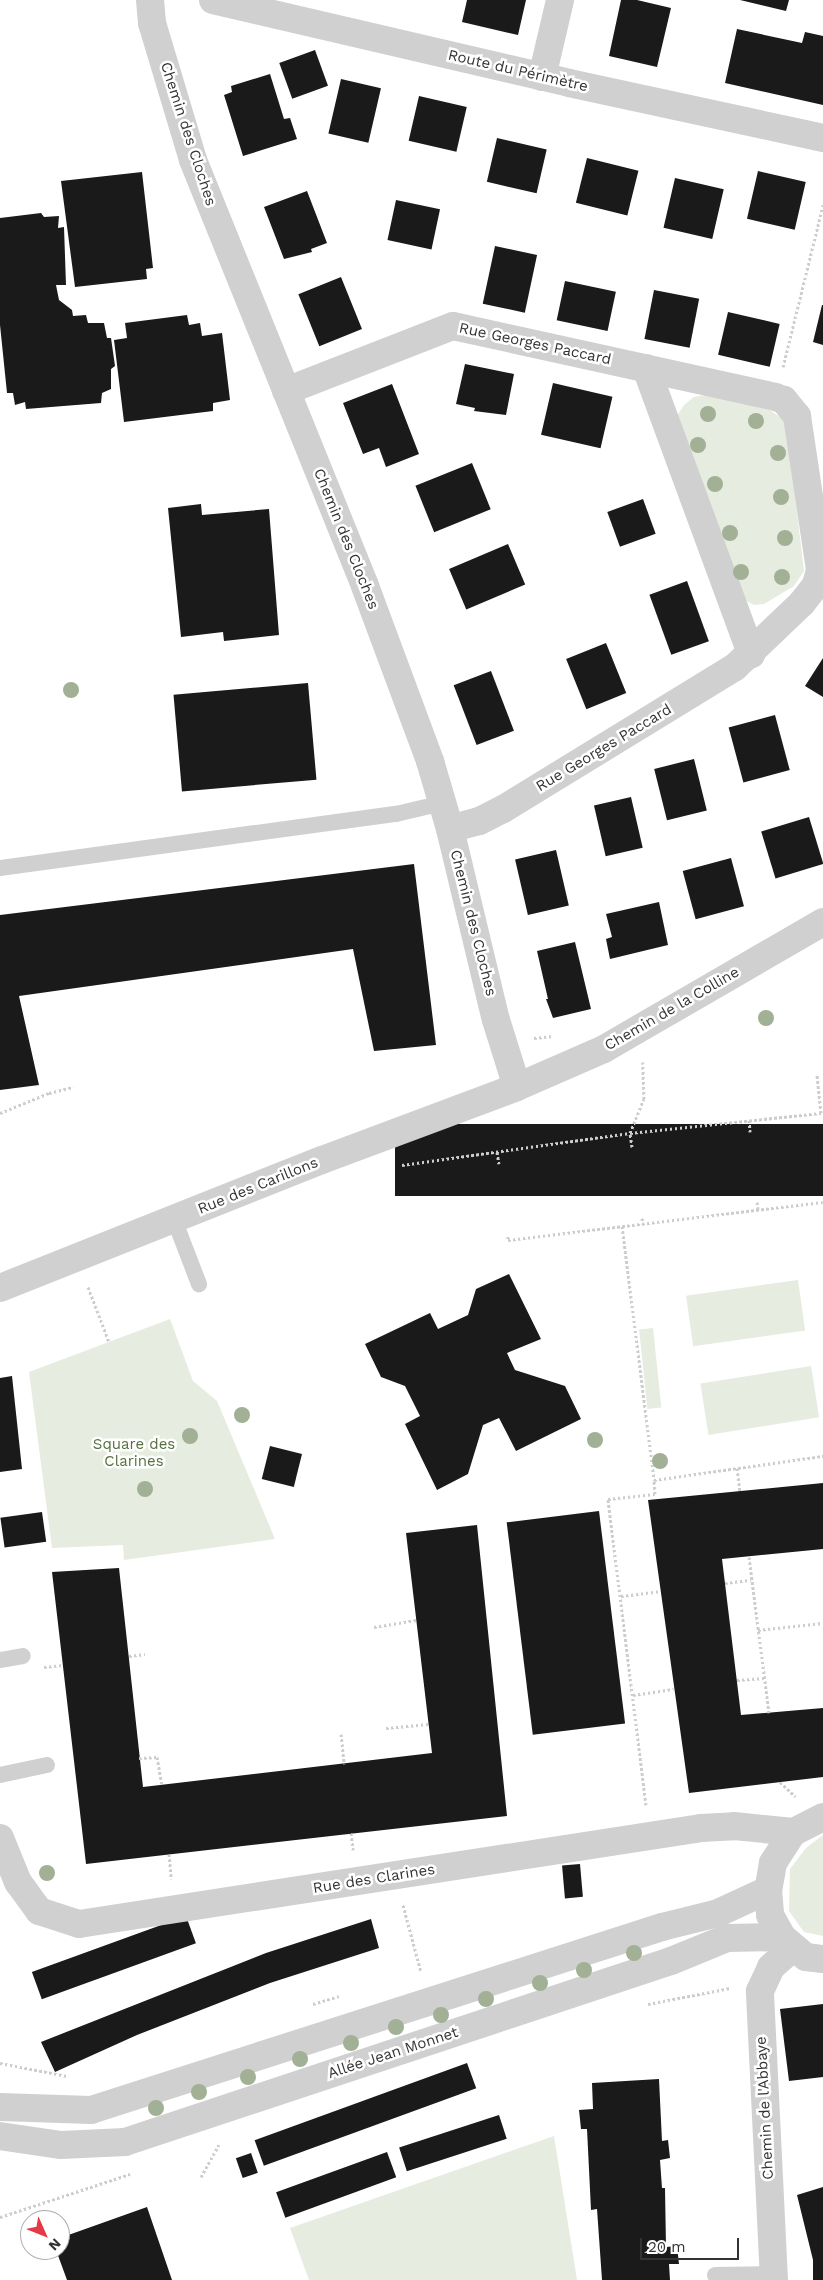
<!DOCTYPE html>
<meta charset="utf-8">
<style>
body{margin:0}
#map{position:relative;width:823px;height:2280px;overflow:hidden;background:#fff;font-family:"Work Sans",sans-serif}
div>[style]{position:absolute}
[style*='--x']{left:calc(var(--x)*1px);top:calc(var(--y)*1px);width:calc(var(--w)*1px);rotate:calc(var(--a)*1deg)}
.green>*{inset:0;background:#e6ecdf;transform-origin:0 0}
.building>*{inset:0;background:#1a1a1a;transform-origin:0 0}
.path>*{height:3px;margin-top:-1.5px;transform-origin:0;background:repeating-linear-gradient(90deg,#cdcdcd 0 2.5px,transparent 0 5px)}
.service>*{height:16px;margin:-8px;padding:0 8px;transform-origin:8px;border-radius:8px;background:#d0d0d0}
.minor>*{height:28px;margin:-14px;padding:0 14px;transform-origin:14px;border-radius:14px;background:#d0d0d0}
.trees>*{width:16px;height:16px;margin:-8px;border-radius:50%;background:#a2b095}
span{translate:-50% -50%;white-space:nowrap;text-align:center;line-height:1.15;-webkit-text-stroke:5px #fff;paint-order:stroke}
.street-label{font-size:15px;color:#333}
.park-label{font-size:15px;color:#56703f}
.north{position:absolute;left:20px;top:2210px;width:50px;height:50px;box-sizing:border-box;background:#fff;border:1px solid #adadad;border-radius:50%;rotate:134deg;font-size:14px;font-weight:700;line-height:20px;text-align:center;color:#333}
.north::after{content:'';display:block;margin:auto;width:18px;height:22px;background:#e63946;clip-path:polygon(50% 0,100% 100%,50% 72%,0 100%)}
.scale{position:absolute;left:640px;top:2238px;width:99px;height:22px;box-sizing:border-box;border:2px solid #333;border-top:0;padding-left:6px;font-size:15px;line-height:18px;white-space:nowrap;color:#333;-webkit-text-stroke:4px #fff;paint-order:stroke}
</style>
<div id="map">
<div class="green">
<div style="clip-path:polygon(705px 395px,765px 407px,783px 419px,787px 429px,804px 571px,794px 586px,764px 604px,754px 605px,745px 600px,677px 416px,684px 405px,694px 397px)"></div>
<div style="left:798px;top:1280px;width:51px;height:113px;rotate:82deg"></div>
<div style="clip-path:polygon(170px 1319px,193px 1381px,217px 1401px,275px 1539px,124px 1560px,123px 1545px,52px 1548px,29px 1372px)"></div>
<div style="left:653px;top:1328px;width:80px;height:14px;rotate:84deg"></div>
<div style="left:811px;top:1366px;width:52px;height:112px;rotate:81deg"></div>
<div style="clip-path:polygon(823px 1835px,823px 1936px,804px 1932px,789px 1911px,790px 1869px,806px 1848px)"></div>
<div style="clip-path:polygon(554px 2136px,577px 2280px,309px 2280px,290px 2228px)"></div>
</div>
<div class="building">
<div style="clip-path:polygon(467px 0,526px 0,518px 35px,462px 22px)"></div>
<div style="clip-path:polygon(621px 0,637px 0,671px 8px,657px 67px,609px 56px)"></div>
<div style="clip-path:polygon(740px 0,789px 0,786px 11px)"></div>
<div style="clip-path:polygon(737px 29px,802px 43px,805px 32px,823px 36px,823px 105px,725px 83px)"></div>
<div style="left:315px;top:50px;width:38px;height:38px;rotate:70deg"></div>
<div style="clip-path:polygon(270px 74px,284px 119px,290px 118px,297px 139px,243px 156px,224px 95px,232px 92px,231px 86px)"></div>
<div style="left:341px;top:79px;width:41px;height:56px;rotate:13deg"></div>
<div style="left:419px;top:96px;width:49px;height:46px;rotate:13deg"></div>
<div style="left:497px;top:138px;width:51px;height:45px;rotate:13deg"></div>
<div style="left:587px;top:158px;width:53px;height:46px;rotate:14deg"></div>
<div style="left:758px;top:171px;width:49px;height:49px;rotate:13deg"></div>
<div style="clip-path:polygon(142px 172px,153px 268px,146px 269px,147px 279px,75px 287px,61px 181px)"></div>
<div style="left:675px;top:178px;width:50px;height:51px;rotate:13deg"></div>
<div style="clip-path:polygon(307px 191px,327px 243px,311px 249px,312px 252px,284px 259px,264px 207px)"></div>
<div style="left:396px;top:200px;width:45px;height:41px;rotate:12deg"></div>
<div style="clip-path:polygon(41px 213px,44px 217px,59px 216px,58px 228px,64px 227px,66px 285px,56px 285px,59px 300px,72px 310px,73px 316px,86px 315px,88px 323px,104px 323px,107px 338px,111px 338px,115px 366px,111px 369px,111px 389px,102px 393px,101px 403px,26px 409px,25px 402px,15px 405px,13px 393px,7px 393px,0 325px,0 218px)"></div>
<div style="left:495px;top:246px;width:43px;height:59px;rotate:12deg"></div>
<div style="left:341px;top:277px;width:56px;height:46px;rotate:68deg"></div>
<div style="left:565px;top:281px;width:52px;height:40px;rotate:12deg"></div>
<div style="left:654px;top:290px;width:46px;height:50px;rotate:11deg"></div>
<div style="clip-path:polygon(822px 305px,823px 305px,823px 345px,813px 342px)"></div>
<div style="left:728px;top:312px;width:53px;height:44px;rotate:13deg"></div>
<div style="clip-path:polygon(187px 315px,189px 325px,200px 323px,202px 336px,222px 333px,230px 400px,213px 403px,213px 411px,124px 422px,114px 340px,127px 338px,125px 323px)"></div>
<div style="clip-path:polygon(465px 364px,514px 374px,506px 415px,474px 411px,475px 408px,456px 404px)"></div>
<div style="left:553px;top:383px;width:61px;height:53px;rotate:13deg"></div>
<div style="clip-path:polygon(392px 384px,419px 454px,386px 467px,379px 448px,363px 454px,343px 403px)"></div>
<div style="left:472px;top:463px;width:50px;height:61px;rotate:68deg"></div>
<div style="left:643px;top:499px;width:37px;height:38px;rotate:70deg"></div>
<div style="clip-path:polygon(201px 504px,202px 515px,269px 509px,279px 635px,224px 641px,223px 632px,181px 637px,168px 508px)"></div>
<div style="left:508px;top:544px;width:44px;height:64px;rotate:67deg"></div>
<div style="left:687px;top:581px;width:64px;height:40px;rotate:70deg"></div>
<div style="left:606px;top:643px;width:54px;height:43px;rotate:68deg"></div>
<div style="clip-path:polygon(823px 658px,823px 697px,805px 686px)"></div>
<div style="left:491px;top:671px;width:64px;height:40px;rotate:69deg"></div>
<div style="left:308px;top:683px;width:97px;height:135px;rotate:85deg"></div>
<div style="left:775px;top:715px;width:57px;height:48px;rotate:75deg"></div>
<div style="left:694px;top:759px;width:53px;height:41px;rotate:76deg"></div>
<div style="left:631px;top:797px;width:52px;height:38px;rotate:77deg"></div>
<div style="left:809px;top:817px;width:49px;height:50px;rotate:73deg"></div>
<div style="left:556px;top:850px;width:57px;height:42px;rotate:77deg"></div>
<div style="left:731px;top:858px;width:50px;height:50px;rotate:75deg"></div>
<div style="clip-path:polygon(414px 864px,436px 1045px,374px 1051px,353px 949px,19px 996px,39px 1085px,0 1090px,0 915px)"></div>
<div style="clip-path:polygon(659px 902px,668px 945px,610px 959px,606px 939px,612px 937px,606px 914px)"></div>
<div style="clip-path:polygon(575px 942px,591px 1009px,553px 1018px,546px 999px,548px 999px,537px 951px)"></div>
<div style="left:823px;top:1124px;width:72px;height:428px;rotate:90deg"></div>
<div style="clip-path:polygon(509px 1274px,541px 1339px,507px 1353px,515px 1370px,565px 1386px,581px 1419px,516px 1451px,499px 1418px,483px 1425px,468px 1474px,437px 1490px,405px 1424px,420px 1416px,405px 1386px,381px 1377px,365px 1344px,430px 1313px,438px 1329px,468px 1315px,476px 1289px)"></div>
<div style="clip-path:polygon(12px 1376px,22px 1469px,0 1472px,0 1378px)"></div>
<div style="left:270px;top:1446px;width:33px;height:34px;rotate:14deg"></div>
<div style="clip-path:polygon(823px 1483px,823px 1549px,722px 1559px,741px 1715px,823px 1708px,823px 1777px,689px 1793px,648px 1500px)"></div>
<div style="left:599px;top:1511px;width:214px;height:93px;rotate:83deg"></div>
<div style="left:42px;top:1512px;width:30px;height:42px;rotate:82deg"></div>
<div style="clip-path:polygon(477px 1525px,507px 1816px,86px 1864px,52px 1572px,119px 1568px,143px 1787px,432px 1753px,406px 1533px)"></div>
<div style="left:580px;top:1864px;width:33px;height:18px;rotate:85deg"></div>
<div style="left:186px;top:1916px;width:29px;height:164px;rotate:70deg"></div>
<div style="clip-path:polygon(371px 1919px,379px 1948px,270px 1983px,137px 2035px,55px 2072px,41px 2042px,266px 1953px)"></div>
<div style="clip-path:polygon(823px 2004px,823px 2077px,789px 2081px,780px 2009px)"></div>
<div style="left:467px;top:2063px;width:27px;height:226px;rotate:70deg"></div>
<div style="clip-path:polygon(659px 2079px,662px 2141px,668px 2140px,670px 2158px,660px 2160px,662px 2188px,665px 2188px,666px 2247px,677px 2246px,679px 2264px,669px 2264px,670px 2280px,602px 2280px,597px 2209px,591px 2210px,587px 2129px,581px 2129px,579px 2110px,593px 2109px,592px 2083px)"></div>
<div style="left:499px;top:2115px;width:25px;height:105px;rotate:72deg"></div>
<div style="left:387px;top:2152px;width:27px;height:118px;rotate:70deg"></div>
<div style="left:251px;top:2153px;width:21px;height:16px;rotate:71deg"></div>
<div style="clip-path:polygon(823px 2187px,823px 2280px,813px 2280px,813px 2260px,797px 2195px)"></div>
<div style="clip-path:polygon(147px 2207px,172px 2280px,67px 2280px,56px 2250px,60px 2250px,60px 2238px)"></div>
</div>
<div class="path">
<div style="--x:783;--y:367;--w:167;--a:-76.1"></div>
<div style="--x:534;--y:1038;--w:19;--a:-6"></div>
<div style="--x:0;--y:1113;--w:53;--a:-22.2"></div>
<div style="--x:49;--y:1093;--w:25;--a:-14"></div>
<div style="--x:749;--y:1120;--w:12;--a:85"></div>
<div style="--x:632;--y:1147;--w:14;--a:-98"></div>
<div style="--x:630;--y:1133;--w:37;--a:-68"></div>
<div style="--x:644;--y:1099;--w:37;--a:-92"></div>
<div style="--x:497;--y:1152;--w:12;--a:81"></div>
<div style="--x:402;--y:1165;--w:230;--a:-8"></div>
<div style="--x:630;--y:1133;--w:192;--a:-6"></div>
<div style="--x:821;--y:1113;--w:39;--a:-96"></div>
<div style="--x:757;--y:1202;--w:8;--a:83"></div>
<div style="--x:642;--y:1218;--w:6;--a:81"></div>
<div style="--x:622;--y:1226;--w:256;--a:82.8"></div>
<div style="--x:654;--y:1480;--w:171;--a:-8.1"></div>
<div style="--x:508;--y:1236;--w:4;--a:90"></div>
<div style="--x:508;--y:1240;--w:317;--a:-6.9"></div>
<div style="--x:88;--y:1287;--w:59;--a:69.1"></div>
<div style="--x:737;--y:1468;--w:23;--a:83"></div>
<div style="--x:749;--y:1557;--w:157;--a:82.7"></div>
<div style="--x:725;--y:1583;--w:26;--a:-7"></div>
<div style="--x:621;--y:1596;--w:39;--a:-7"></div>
<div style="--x:374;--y:1627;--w:43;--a:-9.5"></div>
<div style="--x:758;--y:1630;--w:65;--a:-6.1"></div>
<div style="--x:129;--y:1656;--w:16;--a:-7"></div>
<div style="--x:44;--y:1667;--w:19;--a:-6"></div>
<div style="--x:737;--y:1680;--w:27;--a:-4"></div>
<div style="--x:633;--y:1695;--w:41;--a:-8.3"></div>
<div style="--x:386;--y:1728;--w:43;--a:-5.3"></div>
<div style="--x:341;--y:1734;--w:30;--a:84"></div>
<div style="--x:139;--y:1758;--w:18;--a:-3"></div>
<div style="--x:157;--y:1757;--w:27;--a:80"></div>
<div style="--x:780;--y:1782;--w:21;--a:43"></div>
<div style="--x:646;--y:1805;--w:308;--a:-97.1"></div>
<div style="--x:608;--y:1499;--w:47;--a:-6.1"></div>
<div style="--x:655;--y:1494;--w:14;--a:-94"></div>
<div style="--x:351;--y:1833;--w:17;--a:83"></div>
<div style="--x:169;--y:1854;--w:25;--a:85"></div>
<div style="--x:403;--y:1905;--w:69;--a:75"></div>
<div style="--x:313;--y:2004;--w:27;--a:-17"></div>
<div style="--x:648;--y:2004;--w:84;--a:-11"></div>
<div style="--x:0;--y:2063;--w:68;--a:11"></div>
<div style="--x:201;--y:2177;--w:37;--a:-61"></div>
<div style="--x:0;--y:2217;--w:137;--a:-18.3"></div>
</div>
<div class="service">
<div style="--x:0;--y:868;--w:400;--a:-7.8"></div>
<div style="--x:396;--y:814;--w:48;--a:-13.2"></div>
<div style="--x:174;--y:1219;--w:70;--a:69"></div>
<div style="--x:0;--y:1660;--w:23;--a:-10"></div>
<div style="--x:0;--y:1775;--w:48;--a:-12"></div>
<div style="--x:715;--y:2275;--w:58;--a:-1"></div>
</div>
<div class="minor">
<div style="--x:150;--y:0;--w:23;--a:85"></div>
<div style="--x:152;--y:23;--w:143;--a:73.3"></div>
<div style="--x:193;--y:160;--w:459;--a:68"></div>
<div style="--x:365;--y:586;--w:187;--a:69.6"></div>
<div style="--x:430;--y:761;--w:71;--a:73.6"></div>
<div style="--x:450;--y:829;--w:196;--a:76.5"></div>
<div style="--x:496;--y:1020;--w:70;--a:72.6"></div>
<div style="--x:213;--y:0;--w:366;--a:13.1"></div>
<div style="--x:569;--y:83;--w:260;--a:12.2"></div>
<div style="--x:542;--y:77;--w:79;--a:-76.8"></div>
<div style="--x:646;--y:368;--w:305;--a:69.8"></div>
<div style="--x:286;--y:391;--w:179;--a:-21.3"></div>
<div style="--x:453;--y:326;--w:330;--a:12.4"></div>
<div style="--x:775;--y:397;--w:9;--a:18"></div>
<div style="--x:784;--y:400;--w:21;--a:51"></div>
<div style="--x:797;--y:416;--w:156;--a:81.5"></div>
<div style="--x:820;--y:570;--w:16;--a:105"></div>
<div style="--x:816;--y:585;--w:23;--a:128"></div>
<div style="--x:802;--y:603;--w:93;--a:136.3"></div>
<div style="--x:735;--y:667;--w:272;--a:148.5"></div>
<div style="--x:503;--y:809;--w:27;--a:153"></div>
<div style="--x:479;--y:821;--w:30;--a:165"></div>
<div style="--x:0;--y:1288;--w:347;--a:-21.7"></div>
<div style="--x:322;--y:1160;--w:208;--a:-20.5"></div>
<div style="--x:517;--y:1087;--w:95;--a:-23.6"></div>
<div style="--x:604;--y:1049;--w:253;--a:-30.1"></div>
<div style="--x:823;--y:1817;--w:34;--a:153"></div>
<div style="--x:793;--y:1832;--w:37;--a:123"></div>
<div style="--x:773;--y:1863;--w:27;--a:100"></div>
<div style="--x:768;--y:1890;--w:25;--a:85"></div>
<div style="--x:770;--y:1915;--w:25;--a:61"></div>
<div style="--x:782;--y:1937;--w:31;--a:40"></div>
<div style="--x:806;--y:1957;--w:17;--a:7"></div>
<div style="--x:0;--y:1838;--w:48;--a:67.8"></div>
<div style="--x:18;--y:1882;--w:36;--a:54"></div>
<div style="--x:39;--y:1911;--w:42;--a:18"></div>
<div style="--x:79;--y:1924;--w:629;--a:-8.77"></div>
<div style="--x:701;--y:1828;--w:33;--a:-3"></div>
<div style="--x:734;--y:1826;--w:59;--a:5.8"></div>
<div style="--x:0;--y:2107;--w:91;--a:1.9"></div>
<div style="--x:91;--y:2110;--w:600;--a:-17.77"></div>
<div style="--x:662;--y:1927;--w:58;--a:-14"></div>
<div style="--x:718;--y:1913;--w:55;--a:-24.7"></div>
<div style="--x:0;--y:2136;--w:62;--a:8.4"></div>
<div style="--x:61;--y:2145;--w:64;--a:-2.7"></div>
<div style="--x:125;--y:2142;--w:575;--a:-18.34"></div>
<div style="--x:671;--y:1961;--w:61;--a:-22.3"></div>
<div style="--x:727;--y:1938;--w:55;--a:-1"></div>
<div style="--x:774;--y:2280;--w:289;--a:-92.8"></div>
<div style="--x:760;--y:1991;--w:26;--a:-65"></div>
<div style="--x:771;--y:1967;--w:29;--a:-41"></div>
</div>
<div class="trees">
<div style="left:708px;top:414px"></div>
<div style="left:756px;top:421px"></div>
<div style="left:698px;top:445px"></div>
<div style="left:778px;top:453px"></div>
<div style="left:715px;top:484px"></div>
<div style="left:781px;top:497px"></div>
<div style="left:730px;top:533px"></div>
<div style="left:785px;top:538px"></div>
<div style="left:741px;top:572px"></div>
<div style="left:782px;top:577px"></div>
<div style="left:71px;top:690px"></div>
<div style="left:766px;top:1018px"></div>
<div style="left:242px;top:1415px"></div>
<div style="left:190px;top:1436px"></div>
<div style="left:595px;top:1440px"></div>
<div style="left:660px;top:1461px"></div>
<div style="left:145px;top:1489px"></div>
<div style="left:47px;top:1873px"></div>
<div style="left:634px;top:1953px"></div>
<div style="left:584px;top:1970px"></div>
<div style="left:540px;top:1983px"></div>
<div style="left:486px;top:1999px"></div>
<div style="left:441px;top:2015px"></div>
<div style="left:396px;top:2027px"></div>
<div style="left:351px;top:2043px"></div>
<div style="left:300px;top:2059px"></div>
<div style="left:248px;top:2077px"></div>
<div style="left:199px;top:2092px"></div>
<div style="left:156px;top:2108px"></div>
</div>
<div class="street-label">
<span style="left:518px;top:71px;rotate:13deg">Route du Périmètre</span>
<span style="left:188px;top:134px;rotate:72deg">Chemin des Cloches</span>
<span style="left:535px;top:344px;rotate:12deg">Rue Georges Paccard</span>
<span style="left:346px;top:539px;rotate:68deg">Chemin des Cloches</span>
<span style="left:604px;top:748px;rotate:-31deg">Rue Georges Paccard</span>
<span style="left:473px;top:923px;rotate:76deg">Chemin des Cloches</span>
<span style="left:672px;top:1009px;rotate:-30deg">Chemin de la Colline</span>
<span style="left:258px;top:1186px;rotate:-22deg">Rue des Carillons</span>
<span style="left:374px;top:1879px;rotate:-9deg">Rue des Clarines</span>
<span style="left:393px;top:2053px;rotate:-18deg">Allée Jean Monnet</span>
<span style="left:765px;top:2108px;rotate:-93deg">Chemin de l'Abbaye</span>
</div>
<div class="park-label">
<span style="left:134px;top:1453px">Square des<br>Clarines</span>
</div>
<div class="north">N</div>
<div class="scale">20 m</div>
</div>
